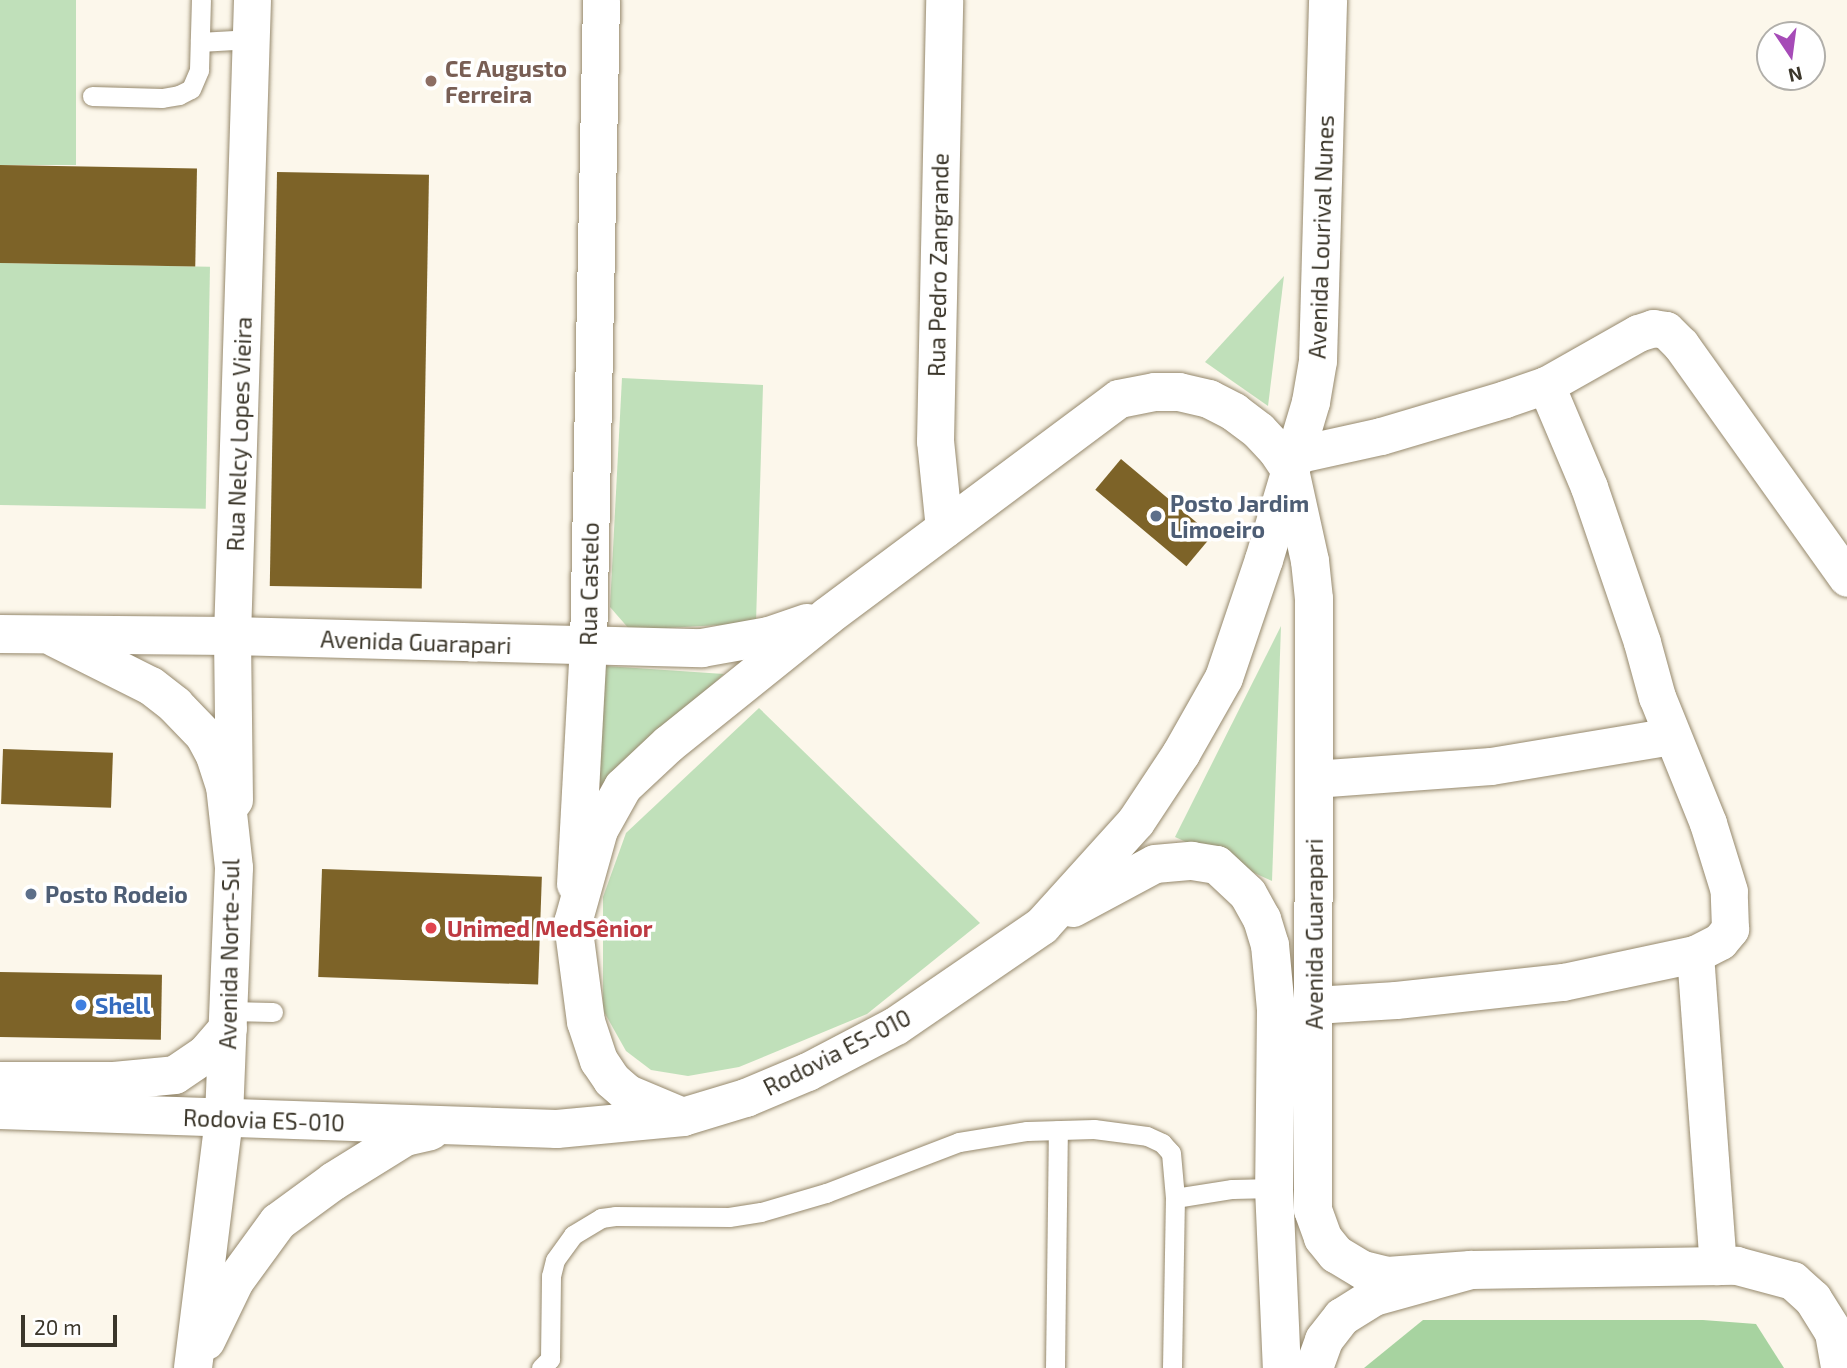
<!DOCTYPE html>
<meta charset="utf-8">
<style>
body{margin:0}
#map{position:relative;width:1847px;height:1368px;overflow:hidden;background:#fcf7eb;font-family:"Exo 2",sans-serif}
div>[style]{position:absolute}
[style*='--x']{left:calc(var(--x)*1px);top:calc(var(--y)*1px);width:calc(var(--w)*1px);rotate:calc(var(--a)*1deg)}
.green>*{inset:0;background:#c0e0ba;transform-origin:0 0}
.forest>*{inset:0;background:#a7d3a0}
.building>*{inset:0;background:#7d6328;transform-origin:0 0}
.roads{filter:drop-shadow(0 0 2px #96896d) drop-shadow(0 0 2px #96896d)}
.lane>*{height:19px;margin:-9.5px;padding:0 9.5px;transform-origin:9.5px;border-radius:9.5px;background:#fff}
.street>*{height:37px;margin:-18.5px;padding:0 18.5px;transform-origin:18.5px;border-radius:18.5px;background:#fff}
.secondary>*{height:38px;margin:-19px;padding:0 19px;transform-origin:19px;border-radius:19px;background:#fff}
.dots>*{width:19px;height:19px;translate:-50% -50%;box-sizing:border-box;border:4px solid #fff;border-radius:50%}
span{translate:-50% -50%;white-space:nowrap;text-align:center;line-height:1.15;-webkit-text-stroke:7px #fff;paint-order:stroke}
.education-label{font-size:23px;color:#785e54;font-weight:700}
.left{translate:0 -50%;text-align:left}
.street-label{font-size:23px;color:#3b362a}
.service-label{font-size:23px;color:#4e5e75;font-weight:700}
.health-label{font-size:23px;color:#be3a42;font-weight:700}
.shop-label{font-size:23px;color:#366cbe;font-weight:700}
.north{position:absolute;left:1756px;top:21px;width:70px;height:70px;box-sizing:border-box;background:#fff;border:2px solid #b1afaa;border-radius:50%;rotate:167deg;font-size:19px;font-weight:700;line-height:28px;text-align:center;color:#3b362a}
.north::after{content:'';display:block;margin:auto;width:24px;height:32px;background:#a64bb7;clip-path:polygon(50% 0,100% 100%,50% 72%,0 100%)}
.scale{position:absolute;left:21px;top:1315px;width:96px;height:32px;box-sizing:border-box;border:4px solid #3b362a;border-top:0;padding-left:9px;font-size:21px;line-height:24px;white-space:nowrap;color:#3b362a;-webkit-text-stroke:5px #fff;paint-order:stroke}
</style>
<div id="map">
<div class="green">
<div style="left:0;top:0;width:76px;height:165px"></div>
<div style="left:0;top:263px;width:210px;height:242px;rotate:1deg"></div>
<div style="clip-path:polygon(1284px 276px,1268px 406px,1205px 362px)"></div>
<div style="clip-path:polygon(622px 378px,763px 385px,756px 623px,630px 630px,610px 607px)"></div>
<div style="clip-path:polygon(1281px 626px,1272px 881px,1175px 837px)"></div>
<div style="clip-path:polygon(606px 666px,724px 674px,598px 789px)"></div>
<div style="clip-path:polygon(759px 708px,980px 923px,867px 1014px,739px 1067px,688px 1076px,651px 1070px,626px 1051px,603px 1010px,603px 897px,626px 833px)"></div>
</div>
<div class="forest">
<div style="clip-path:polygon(1423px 1320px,1703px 1320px,1756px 1324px,1784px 1368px,1364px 1368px)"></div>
</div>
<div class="building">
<div style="left:0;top:165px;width:197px;height:98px;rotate:1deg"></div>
<div style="left:277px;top:172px;width:152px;height:414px;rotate:1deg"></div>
<div style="left:1121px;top:459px;width:119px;height:40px;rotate:40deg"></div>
<div style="left:3px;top:749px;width:110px;height:55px;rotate:2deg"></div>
<div style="left:322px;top:869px;width:220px;height:108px;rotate:2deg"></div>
<div style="left:0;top:972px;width:162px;height:65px;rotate:1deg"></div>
</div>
<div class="roads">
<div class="lane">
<div style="--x:200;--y:42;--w:51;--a:-3.4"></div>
<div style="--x:92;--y:96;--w:70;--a:1.6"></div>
<div style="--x:162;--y:98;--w:17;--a:-10"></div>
<div style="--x:179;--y:95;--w:13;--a:-27"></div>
<div style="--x:191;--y:89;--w:21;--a:-67"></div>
<div style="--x:199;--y:70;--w:70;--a:-88.4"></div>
<div style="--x:229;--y:1011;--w:44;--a:1.3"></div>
<div style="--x:541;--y:1368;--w:13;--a:-45"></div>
<div style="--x:550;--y:1359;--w:83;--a:-89.3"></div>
<div style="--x:551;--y:1276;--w:16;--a:-76"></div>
<div style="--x:555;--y:1260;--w:31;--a:-54"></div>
<div style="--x:573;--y:1235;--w:33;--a:-31"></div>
<div style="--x:601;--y:1218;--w:14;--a:-8"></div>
<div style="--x:615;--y:1216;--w:114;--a:0.5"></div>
<div style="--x:729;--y:1217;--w:32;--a:-9"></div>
<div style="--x:761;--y:1212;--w:68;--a:-16.3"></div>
<div style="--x:826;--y:1193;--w:142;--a:-21"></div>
<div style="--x:959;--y:1142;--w:69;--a:-9.2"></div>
<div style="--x:1027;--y:1131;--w:67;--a:-1.7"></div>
<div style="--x:1094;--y:1129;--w:53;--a:7.5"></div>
<div style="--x:1147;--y:1136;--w:17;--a:25"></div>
<div style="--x:1162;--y:1143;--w:13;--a:48"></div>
<div style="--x:1171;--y:1153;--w:45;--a:84.9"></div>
<div style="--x:1175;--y:1198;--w:58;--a:-9"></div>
<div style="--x:1232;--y:1189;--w:42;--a:-1.4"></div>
<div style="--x:1055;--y:1368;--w:238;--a:-89.3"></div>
<div style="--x:1172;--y:1368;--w:170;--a:-89"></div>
</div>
<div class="street">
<div style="--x:1295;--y:455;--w:88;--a:-12.5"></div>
<div style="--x:1381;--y:436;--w:129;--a:-16.6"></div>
<div style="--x:1505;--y:399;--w:43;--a:-18.9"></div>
<div style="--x:1546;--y:385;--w:106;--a:-29.5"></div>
<div style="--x:1638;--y:333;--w:16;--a:-18"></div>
<div style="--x:1653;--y:328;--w:13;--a:9"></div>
<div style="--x:1666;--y:330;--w:21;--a:45"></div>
<div style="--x:1681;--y:345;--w:286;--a:54.5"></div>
<div style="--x:944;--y:529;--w:88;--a:-95.8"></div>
<div style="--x:935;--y:441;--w:441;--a:-88.8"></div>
<div style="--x:1314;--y:779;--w:177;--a:-4.2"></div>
<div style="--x:1491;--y:766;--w:183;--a:-9.4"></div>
<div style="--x:234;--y:800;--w:164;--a:-90.7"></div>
<div style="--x:232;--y:636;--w:636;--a:-88.2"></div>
<div style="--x:575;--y:884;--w:237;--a:-86.9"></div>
<div style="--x:588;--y:647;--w:647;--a:-88.85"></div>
<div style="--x:1695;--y:954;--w:313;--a:85.8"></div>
<div style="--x:1314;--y:1005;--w:82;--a:-3.5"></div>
<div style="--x:1396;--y:1000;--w:168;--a:-6.2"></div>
<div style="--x:1563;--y:982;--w:135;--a:-12"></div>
<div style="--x:1695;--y:954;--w:28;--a:-27"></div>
<div style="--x:1720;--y:941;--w:16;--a:-50"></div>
<div style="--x:1730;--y:929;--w:38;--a:-92"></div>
<div style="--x:1729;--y:891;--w:71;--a:-107.2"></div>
<div style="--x:1708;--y:823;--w:136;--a:-112"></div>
<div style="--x:1657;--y:697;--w:57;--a:-105.3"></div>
<div style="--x:1642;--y:642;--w:164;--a:-108.9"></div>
<div style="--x:1589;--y:487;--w:111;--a:-112.9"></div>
</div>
<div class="secondary">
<div style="--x:0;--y:634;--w:232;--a:0.5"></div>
<div style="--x:232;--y:636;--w:470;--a:1.5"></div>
<div style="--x:702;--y:648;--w:68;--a:-10.2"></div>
<div style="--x:769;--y:636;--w:40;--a:-18.9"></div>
<div style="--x:55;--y:638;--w:107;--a:26.6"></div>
<div style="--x:151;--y:686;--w:31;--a:38"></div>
<div style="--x:175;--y:705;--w:42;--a:46"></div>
<div style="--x:204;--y:735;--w:24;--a:62"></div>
<div style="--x:215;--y:756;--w:32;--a:72"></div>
<div style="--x:225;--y:786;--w:82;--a:83.7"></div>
<div style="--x:234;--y:868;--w:251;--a:92.3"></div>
<div style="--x:224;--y:1119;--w:251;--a:97.1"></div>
<div style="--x:1073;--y:908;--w:93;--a:-28.2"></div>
<div style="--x:1155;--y:864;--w:37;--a:-5"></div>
<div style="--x:1192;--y:861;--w:25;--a:9"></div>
<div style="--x:1217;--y:865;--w:42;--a:43.1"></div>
<div style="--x:1248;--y:894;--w:29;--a:61"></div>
<div style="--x:1262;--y:919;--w:27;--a:73"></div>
<div style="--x:1270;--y:945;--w:65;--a:84.7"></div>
<div style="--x:1276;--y:1010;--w:178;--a:90.6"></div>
<div style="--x:1274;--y:1188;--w:180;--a:87.5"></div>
<div style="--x:0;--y:1081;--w:114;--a:0"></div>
<div style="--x:114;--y:1081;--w:61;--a:-5.6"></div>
<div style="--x:175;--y:1075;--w:36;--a:-34"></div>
<div style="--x:205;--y:1055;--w:35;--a:-49"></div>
<div style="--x:0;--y:1110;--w:557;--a:1.95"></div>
<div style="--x:557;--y:1129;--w:127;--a:-5.4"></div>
<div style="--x:683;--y:1117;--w:66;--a:-16.8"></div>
<div style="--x:746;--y:1098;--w:67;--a:-22.8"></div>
<div style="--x:808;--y:1072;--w:99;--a:-27.6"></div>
<div style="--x:896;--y:1026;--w:177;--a:-34.4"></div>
<div style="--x:1042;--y:926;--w:140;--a:-47.9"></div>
<div style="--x:1136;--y:822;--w:82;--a:-56.5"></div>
<div style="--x:1181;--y:754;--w:87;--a:-60.5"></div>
<div style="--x:1224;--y:678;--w:125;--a:-71.3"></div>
<div style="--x:1264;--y:560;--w:165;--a:-73.4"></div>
<div style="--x:1311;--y:402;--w:42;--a:-80.3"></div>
<div style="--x:1318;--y:361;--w:361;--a:-88.4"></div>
<div style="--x:683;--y:1117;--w:60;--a:-157.3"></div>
<div style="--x:628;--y:1094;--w:21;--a:-139"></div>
<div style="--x:612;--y:1080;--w:23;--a:-124"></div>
<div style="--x:599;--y:1061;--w:41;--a:-108.4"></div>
<div style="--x:586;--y:1022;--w:100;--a:-97.5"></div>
<div style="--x:573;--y:923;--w:97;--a:-74.4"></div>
<div style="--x:599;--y:830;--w:49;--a:-60.8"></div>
<div style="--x:623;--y:787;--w:63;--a:-43.1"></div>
<div style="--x:669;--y:744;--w:204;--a:-38.8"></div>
<div style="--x:828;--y:616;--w:363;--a:-36.7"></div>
<div style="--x:1119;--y:399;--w:37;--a:-11"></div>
<div style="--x:1155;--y:392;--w:24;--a:0"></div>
<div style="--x:1179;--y:392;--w:31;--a:13"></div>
<div style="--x:1209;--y:399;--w:28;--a:27"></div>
<div style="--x:1234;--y:412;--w:31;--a:37"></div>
<div style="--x:1259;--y:431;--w:25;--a:47"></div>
<div style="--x:1276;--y:449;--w:25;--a:56"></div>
<div style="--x:1290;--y:470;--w:93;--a:77.6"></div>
<div style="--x:1310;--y:561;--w:38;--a:84"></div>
<div style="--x:1314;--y:599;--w:611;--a:90.09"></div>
<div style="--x:1313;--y:1210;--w:30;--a:70"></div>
<div style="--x:1323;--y:1238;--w:21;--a:51"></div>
<div style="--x:1336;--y:1254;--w:31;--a:31"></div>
<div style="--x:1363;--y:1270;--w:25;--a:14"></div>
<div style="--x:1387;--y:1276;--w:84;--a:-4.1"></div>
<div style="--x:206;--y:1341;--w:67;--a:-64.2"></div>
<div style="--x:235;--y:1281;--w:73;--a:-53.9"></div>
<div style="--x:278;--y:1222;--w:69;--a:-36.2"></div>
<div style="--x:334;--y:1181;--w:84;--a:-31.8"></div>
<div style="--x:405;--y:1137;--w:26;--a:-13"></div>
<div style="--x:1314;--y:1368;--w:30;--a:-70"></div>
<div style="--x:1324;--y:1340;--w:29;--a:-52"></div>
<div style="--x:1342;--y:1317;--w:38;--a:-32"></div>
<div style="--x:1374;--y:1297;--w:101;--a:-15.6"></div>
<div style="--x:1471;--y:1270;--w:266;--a:-0.9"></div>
<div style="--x:1737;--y:1266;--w:58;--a:15"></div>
<div style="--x:1793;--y:1281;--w:27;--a:42"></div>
<div style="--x:1813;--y:1299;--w:40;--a:58"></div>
<div style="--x:1834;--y:1333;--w:36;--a:80"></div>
</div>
</div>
<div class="dots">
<div style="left:431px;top:81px;background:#8d6e63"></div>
<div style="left:1156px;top:516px;background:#5c6f8a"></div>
<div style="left:31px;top:894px;background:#5c6f8a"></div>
<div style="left:431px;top:928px;background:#e0444e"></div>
<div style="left:81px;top:1005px;background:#3f7fe0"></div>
</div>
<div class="education-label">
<span class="left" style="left:445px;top:81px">CE Augusto<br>Ferreira</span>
</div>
<div class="street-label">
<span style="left:1321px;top:237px;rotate:-88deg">Avenida Lourival Nunes</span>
<span style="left:938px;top:265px;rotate:-89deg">Rua Pedro Zangrande</span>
<span style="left:239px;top:434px;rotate:-88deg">Rua Nelcy Lopes Vieira</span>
<span style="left:589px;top:584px;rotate:-89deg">Rua Castelo</span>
<span style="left:416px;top:642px;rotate:2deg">Avenida Guarapari</span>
<span style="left:1314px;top:934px;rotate:-90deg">Avenida Guarapari</span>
<span style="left:229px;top:954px;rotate:-89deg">Avenida Norte-Sul</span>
<span style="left:837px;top:1052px;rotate:-27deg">Rodovia ES-010</span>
<span style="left:264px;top:1120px;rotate:2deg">Rodovia ES-010</span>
</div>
<div class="service-label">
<span class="left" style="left:1170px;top:516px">Posto Jardim<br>Limoeiro</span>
<span class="left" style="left:45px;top:894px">Posto Rodeio</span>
</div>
<div class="health-label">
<span class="left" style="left:447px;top:928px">Unimed MedSênior</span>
</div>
<div class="shop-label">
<span class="left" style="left:95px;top:1005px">Shell</span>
</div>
<div class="north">N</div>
<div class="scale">20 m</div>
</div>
